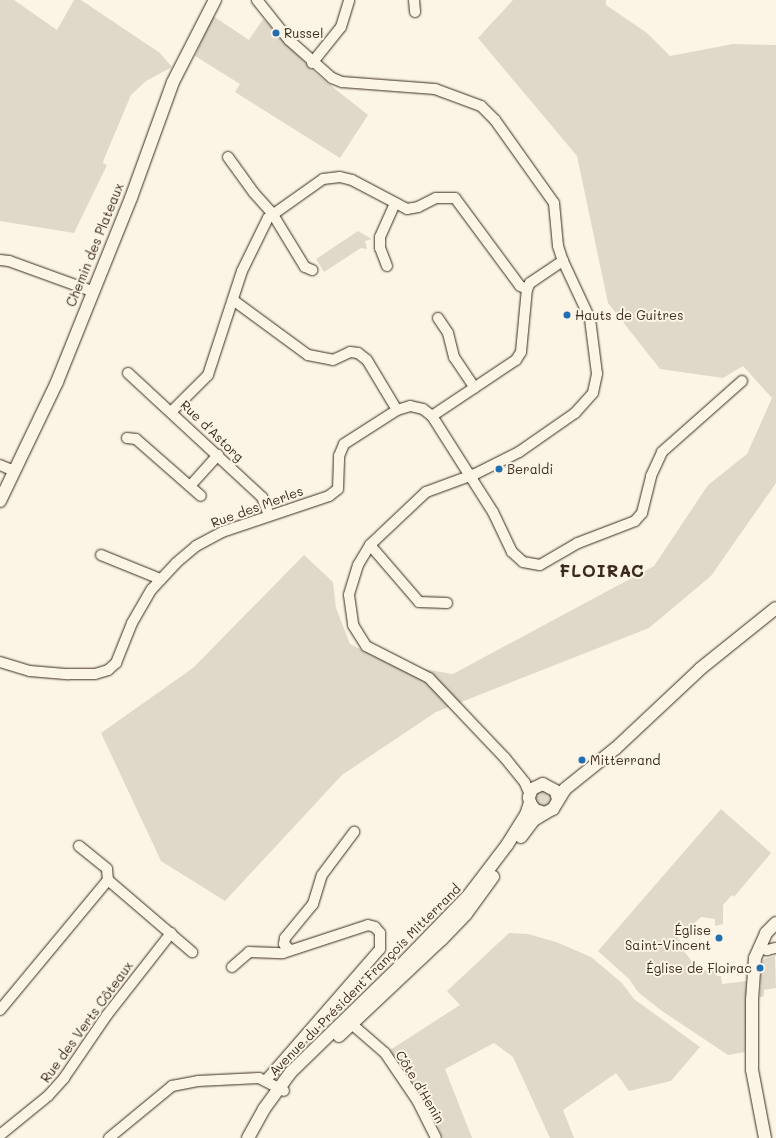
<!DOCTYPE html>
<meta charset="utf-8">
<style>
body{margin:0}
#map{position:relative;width:776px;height:1138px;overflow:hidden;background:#fcf5e5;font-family:Mali,sans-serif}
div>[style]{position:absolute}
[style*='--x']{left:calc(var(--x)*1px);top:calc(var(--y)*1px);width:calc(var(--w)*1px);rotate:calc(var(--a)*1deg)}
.green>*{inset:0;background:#e0d8c8}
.round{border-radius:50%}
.roads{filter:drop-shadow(0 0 1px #3b2a1e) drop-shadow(0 0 1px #3b2a1e)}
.minor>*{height:10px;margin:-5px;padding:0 5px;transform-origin:5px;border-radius:5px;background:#fcf5e5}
.tertiary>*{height:12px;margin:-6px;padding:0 6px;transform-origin:6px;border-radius:6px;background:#fcf5e5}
.dots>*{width:11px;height:11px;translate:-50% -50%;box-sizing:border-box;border:2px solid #fcf5e5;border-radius:50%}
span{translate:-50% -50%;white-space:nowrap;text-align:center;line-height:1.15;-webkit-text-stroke:4px #fcf5e5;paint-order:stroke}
.poi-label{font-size:13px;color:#3b2a1e}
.left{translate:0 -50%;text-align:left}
.right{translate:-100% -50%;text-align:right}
.street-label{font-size:13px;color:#3b2a1e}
.district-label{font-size:17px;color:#3b2a1e;font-weight:700;letter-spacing:1px}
</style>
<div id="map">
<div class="green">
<div style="clip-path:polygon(0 0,14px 0,57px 30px,74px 0,81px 0,160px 53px,172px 67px,146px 81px,131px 95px,104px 159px,103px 163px,107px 165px,74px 233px,0 221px)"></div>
<div style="clip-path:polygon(513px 0,606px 0,606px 5px,647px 33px,670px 56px,733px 44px,776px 45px,776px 483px,711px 576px,649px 628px,436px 712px,342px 775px,225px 901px,161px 861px,101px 733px,193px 668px,304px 555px,333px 582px,336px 608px,350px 644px,388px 663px,453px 674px,654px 566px,708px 485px,747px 454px,772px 398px,743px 366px,723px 378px,660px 369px,608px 303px,577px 156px,478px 38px)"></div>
<div style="clip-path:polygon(213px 16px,249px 40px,263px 19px,315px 73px,368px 115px,340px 158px,235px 92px,240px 84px,195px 56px)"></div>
<div style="clip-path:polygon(358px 231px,372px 239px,365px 241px,367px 249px,361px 248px,324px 272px,316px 259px)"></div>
<div class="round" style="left:536px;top:790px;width:16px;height:16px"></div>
<div style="clip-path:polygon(721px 809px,771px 853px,734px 897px,732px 895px,723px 905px,723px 924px,715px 926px,715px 919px,701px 917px,678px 938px,682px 943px,680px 946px,694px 964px,707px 971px,717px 970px,717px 976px,721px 976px,722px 984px,747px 981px,745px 1052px,728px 1055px,662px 1011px,638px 992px,629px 979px,598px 951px)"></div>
<div style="clip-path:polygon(509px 933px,528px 934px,556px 942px,591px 957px,622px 983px,634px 999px,700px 1047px,671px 1081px,629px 1091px,616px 1073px,563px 1110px,574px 1138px,550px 1138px,513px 1057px,494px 1043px,445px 1069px,472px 1138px,443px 1138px,434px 1117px,390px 1050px,460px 1005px,447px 991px)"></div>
<div style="clip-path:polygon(775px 956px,776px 988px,764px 990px,764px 996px,760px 997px,761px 964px,764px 959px)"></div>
</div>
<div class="roads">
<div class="minor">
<div style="--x:257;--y:0;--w:51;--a:51.3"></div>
<div style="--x:289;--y:40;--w:57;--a:41.5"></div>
<div style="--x:332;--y:78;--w:11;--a:22"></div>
<div style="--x:342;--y:82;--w:93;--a:4.3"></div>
<div style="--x:435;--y:89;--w:49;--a:20.3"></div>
<div style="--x:481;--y:106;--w:20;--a:45"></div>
<div style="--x:495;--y:120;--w:102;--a:54.6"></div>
<div style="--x:554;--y:203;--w:43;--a:84.7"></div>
<div style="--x:558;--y:246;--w:16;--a:72"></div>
<div style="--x:563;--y:261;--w:64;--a:65"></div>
<div style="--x:590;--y:319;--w:55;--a:82.7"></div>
<div style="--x:597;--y:374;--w:19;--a:102"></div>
<div style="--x:593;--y:393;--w:27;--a:132"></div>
<div style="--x:575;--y:413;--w:68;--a:145.1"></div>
<div style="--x:519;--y:452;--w:49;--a:153.4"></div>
<div style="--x:475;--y:474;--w:52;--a:159.8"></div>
<div style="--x:426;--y:492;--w:77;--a:136.6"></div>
<div style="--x:370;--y:545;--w:23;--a:121"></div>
<div style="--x:358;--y:565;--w:31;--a:107"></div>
<div style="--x:349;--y:595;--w:30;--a:82"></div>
<div style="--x:353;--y:625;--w:25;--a:58"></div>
<div style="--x:366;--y:646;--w:71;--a:26.9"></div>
<div style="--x:429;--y:678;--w:110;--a:46.5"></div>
<div style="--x:505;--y:758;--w:32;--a:51"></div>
<div style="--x:525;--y:783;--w:13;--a:67"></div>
<div style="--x:414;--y:0;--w:12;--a:85"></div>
<div style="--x:312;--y:63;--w:46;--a:-51.1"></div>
<div style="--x:341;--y:27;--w:28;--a:-73"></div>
<div style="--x:228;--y:157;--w:44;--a:54.2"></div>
<div style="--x:254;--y:193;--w:27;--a:48"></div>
<div style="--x:272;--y:213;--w:63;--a:58.6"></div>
<div style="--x:305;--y:267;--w:8;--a:23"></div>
<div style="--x:0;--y:260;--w:9;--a:6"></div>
<div style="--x:9;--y:261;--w:88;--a:19.9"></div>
<div style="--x:387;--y:266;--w:19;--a:-111"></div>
<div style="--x:380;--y:248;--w:11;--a:-90"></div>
<div style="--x:380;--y:237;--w:37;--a:-66"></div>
<div style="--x:233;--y:300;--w:93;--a:36.3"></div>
<div style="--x:308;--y:355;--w:25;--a:11"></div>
<div style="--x:333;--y:360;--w:19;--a:-25"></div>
<div style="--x:350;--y:352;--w:8;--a:7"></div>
<div style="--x:358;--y:353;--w:11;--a:38"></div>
<div style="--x:367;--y:360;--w:58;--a:59"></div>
<div style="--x:438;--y:318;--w:18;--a:56"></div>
<div style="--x:448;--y:333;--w:25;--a:76"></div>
<div style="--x:454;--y:357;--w:37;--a:56"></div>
<div style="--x:128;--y:373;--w:183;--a:42.8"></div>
<div style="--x:262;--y:497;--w:19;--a:69"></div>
<div style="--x:172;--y:411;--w:51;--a:-45"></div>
<div style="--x:208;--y:375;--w:109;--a:-71.9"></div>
<div style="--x:242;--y:271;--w:59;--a:-63.9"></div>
<div style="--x:268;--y:218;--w:67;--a:-35.3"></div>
<div style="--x:323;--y:179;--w:17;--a:-7"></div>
<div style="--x:340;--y:177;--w:12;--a:14"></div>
<div style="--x:352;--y:180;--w:62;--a:27.8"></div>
<div style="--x:407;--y:209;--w:11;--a:-10"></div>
<div style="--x:418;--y:207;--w:20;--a:-27"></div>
<div style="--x:436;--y:198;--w:19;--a:0"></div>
<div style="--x:455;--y:198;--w:109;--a:53.5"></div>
<div style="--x:520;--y:286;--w:8;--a:23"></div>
<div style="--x:432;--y:416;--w:101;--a:-33.7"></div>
<div style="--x:516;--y:360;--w:9;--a:-58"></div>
<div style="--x:521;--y:352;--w:63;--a:-84.6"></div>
<div style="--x:527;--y:289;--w:7;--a:-63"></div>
<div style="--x:530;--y:283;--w:40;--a:-34"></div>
<div style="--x:127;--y:438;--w:9;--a:6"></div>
<div style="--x:136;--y:439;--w:86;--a:41.2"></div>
<div style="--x:0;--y:465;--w:15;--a:23"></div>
<div style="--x:190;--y:486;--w:42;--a:-47.9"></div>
<div style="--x:370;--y:545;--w:75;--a:49.3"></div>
<div style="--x:419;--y:602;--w:28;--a:2"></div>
<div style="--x:101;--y:555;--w:64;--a:22.1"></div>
<div style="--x:0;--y:662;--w:31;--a:17"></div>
<div style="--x:30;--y:671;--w:38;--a:5"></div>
<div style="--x:68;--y:674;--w:27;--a:0"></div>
<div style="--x:95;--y:674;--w:14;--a:-17"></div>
<div style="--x:108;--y:670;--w:11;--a:-41"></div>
<div style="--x:116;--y:663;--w:43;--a:-68.2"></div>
<div style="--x:132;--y:623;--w:39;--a:-60"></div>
<div style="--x:152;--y:589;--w:35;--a:-47"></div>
<div style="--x:176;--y:563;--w:26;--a:-40"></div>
<div style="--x:196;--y:546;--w:30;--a:-28"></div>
<div style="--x:222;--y:532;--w:113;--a:-18.6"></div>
<div style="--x:329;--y:496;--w:11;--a:-38"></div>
<div style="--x:338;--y:489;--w:33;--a:-88"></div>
<div style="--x:339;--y:456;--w:13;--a:-67"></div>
<div style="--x:344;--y:444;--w:63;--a:-32.7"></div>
<div style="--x:397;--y:410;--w:14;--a:-17"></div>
<div style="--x:410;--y:406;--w:13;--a:13"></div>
<div style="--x:423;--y:409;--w:11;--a:38"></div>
<div style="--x:432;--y:416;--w:114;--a:57.6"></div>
<div style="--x:493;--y:512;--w:44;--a:64.6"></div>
<div style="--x:512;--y:552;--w:15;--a:42"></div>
<div style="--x:523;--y:562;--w:17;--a:10"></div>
<div style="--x:540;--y:565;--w:44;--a:-30.1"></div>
<div style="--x:578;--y:543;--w:61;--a:-21.1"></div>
<div style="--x:635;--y:521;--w:11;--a:-49"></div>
<div style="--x:642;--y:513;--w:38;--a:-76"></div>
<div style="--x:651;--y:476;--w:26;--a:-65"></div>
<div style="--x:662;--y:452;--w:107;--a:-41.6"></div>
<div style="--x:79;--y:846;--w:36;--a:39"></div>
<div style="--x:107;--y:869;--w:11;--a:85"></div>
<div style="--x:108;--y:880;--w:111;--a:40.6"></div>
<div style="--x:759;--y:947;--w:9;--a:21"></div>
<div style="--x:767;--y:950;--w:9;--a:-13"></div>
<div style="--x:289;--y:949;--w:7;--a:-135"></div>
<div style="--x:284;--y:944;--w:6;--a:-81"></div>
<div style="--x:285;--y:938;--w:44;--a:-50.5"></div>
<div style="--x:313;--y:904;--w:30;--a:-73"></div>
<div style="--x:322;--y:875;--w:54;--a:-53.3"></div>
<div style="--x:232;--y:967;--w:23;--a:-41"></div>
<div style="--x:249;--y:952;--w:34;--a:2"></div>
<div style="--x:283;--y:953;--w:89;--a:-18.2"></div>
<div style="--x:368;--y:925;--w:7;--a:16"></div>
<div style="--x:375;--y:927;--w:8;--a:50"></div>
<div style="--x:380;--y:933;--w:16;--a:90"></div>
<div style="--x:380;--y:949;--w:174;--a:131"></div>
<div style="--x:0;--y:1010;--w:169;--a:-50.3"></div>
<div style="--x:347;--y:1020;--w:50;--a:41"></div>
<div style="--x:385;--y:1053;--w:57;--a:55.8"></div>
<div style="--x:417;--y:1100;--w:42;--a:63.4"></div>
<div style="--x:0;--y:1135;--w:62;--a:-39.1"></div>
<div style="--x:48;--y:1096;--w:24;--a:-48"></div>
<div style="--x:64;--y:1078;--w:76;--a:-55.7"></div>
<div style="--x:107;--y:1015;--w:104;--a:-52"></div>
<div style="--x:109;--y:1138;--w:82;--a:-39.5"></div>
<div style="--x:172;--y:1086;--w:26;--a:-11"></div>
<div style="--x:198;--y:1081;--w:61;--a:-2.8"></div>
<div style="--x:259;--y:1078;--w:28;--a:27"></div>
</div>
<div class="tertiary">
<div style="--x:0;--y:501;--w:132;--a:-64.4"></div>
<div style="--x:57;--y:382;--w:198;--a:-68.1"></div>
<div style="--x:131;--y:198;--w:123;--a:-70.1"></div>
<div style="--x:173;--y:82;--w:92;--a:-62.9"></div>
<div style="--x:558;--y:800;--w:9;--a:-103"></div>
<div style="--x:556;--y:791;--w:15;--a:-152"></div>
<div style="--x:543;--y:784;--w:12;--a:156"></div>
<div style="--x:532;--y:789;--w:9;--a:111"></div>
<div style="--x:529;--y:797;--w:6;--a:81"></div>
<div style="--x:530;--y:803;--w:9;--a:54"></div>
<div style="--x:535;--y:810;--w:10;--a:17"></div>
<div style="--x:545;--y:813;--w:9;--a:-27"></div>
<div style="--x:553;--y:809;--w:23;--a:-59"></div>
<div style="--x:565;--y:789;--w:65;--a:-38.8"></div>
<div style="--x:616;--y:748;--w:115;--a:-43.2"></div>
<div style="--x:700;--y:669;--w:97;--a:-38.8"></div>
<div style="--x:521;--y:837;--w:21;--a:-53"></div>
<div style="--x:534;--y:820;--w:13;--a:-32"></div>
<div style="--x:339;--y:1036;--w:140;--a:-43.3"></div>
<div style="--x:441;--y:940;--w:36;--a:-46"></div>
<div style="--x:466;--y:914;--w:46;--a:-53.9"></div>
<div style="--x:248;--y:1138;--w:33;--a:-61"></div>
<div style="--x:264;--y:1109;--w:46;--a:-53.9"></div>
<div style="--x:291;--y:1072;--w:161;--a:-44.2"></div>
<div style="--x:406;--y:960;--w:91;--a:-45.9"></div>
<div style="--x:469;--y:895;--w:63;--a:-52.8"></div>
<div style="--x:507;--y:845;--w:36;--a:-58"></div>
<div style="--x:526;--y:815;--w:13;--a:-72"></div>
<div style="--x:765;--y:1138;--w:69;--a:-100.8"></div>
<div style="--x:752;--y:1070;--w:70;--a:-90"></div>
<div style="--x:752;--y:1000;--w:42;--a:-85.9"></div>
<div style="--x:755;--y:958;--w:27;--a:-66"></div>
<div style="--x:766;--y:933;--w:14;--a:-45"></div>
</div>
</div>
<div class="dots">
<div style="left:276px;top:33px;background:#1f6fb2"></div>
<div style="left:567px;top:315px;background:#1f6fb2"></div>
<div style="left:499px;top:469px;background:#1f6fb2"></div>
<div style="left:582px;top:760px;background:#1f6fb2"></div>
<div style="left:719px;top:938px;background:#1f6fb2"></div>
<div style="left:760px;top:968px;background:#1f6fb2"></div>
</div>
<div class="poi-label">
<span class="left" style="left:284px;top:33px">Russel</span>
<span class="left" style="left:575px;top:315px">Hauts de Guitres</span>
<span class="left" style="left:507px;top:469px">Beraldi</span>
<span class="left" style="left:590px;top:760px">Mitterrand</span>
<span class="right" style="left:711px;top:938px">Église<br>Saint-Vincent</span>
<span class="right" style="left:752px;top:968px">Église de Floirac</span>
</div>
<div class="street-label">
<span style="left:95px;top:245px;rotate:-68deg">Chemin des Plateaux</span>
<span style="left:212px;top:431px;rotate:44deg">Rue d'Astorg</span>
<span style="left:257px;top:507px;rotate:-20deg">Rue des Merles</span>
<span style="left:365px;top:980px;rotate:-45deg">Avenue du Président François Mitterrand</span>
<span style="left:87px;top:1022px;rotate:-54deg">Rue des Verts Côteaux</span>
<span style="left:420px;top:1087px;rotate:59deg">Côte d'Henin</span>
</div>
<div class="district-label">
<span style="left:602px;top:571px">FLOIRAC</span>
</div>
</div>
